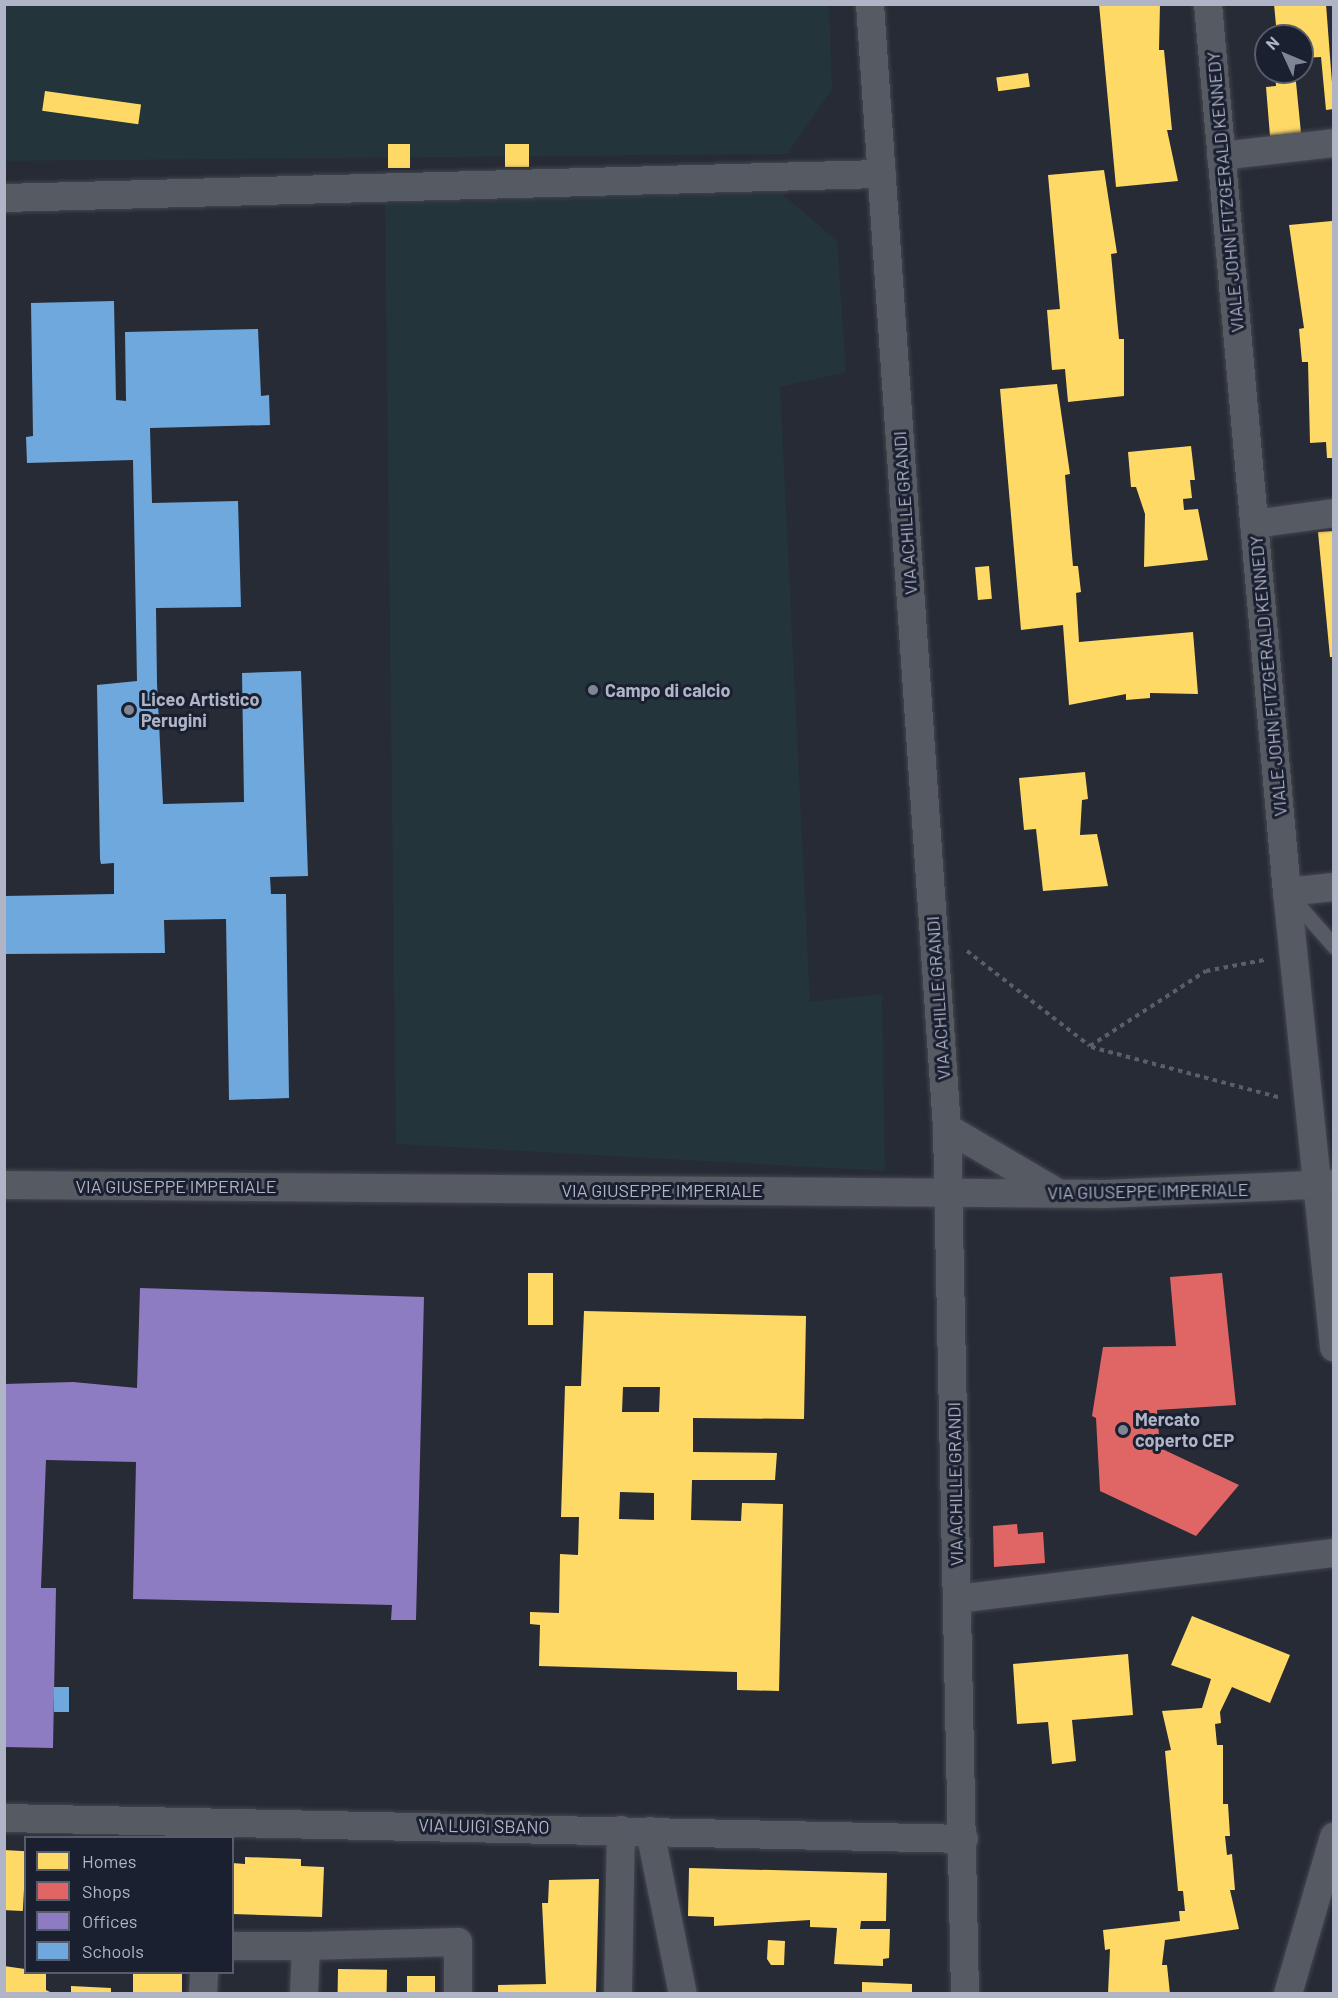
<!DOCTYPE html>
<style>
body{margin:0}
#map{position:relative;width:1338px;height:1998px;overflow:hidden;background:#272b35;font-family:Barlow,sans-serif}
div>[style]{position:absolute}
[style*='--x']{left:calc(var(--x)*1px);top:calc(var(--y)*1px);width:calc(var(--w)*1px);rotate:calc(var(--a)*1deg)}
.green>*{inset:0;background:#24343b}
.homes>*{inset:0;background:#ffd966;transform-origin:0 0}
.shops>*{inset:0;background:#e06666}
.offices>*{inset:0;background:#8e7cc3}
.schools>*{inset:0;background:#6fa8dc;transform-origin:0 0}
.path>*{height:4px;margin-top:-2px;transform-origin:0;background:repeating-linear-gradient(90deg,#5a5e66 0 4.5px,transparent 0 9px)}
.roads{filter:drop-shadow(0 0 2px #43464e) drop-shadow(0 0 2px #43464e)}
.lane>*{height:15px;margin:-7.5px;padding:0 7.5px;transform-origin:7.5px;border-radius:7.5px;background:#565a63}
.street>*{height:28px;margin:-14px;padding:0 14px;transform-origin:14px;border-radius:14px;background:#565a63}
.dots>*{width:16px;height:16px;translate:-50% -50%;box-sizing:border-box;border:3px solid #1a2030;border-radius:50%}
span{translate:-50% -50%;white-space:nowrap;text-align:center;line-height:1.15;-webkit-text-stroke:6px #1a2030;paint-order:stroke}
.street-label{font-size:18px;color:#afb5c7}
.poi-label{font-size:18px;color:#afb5c7;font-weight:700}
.left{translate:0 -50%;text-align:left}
.frame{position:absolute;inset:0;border:6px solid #afb5c7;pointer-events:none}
.legend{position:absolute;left:24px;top:1836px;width:210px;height:138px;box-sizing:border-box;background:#1a2030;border:2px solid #565c6c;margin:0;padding:8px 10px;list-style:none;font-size:18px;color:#afb5c7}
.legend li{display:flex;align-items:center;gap:12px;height:30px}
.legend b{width:30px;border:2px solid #565c6c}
.north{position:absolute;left:1254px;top:24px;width:60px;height:60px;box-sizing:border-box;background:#1a2030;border:2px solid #565c6c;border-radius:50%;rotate:314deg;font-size:16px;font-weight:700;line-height:24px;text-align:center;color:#afb5c7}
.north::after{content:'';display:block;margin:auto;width:21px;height:27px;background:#7f8594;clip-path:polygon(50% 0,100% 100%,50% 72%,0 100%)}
</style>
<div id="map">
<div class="green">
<div style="clip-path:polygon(4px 5px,829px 5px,832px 89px,787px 154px,5px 161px)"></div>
<div style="clip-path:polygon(781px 193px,837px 241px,846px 372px,780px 387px,810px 1002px,882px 994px,885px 1171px,396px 1144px,385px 204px)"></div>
</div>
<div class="homes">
<div style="clip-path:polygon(1099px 4px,1160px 4px,1159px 50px,1164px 50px,1172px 130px,1167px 130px,1178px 181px,1116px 187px)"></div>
<div style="clip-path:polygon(1274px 4px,1326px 4px,1334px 109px,1326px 110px,1321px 57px,1302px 58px,1302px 36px,1277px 36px)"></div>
<div style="clip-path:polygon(1275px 72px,1295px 72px,1301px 133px,1270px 136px,1266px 87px,1276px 86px)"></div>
<div style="left:1028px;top:73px;width:14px;height:32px;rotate:82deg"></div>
<div style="left:45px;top:91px;width:97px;height:20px;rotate:8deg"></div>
<div style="left:410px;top:144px;width:24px;height:22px;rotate:90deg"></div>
<div style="left:505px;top:144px;width:24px;height:23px"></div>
<div style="clip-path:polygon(1104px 170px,1117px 253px,1111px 254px,1119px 339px,1124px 339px,1124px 396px,1068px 402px,1065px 369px,1052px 370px,1047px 310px,1060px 309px,1048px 175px)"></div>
<div style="clip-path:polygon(1332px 221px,1334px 458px,1327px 458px,1326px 442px,1310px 443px,1308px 362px,1302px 362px,1299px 329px,1304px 328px,1289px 225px)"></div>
<div style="clip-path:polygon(1057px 384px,1070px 474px,1065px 475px,1073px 566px,1078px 566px,1081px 592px,1076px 593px,1079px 642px,1193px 632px,1198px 694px,1150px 693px,1150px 698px,1126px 700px,1126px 694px,1069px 705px,1063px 625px,1021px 630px,1000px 389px)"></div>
<div style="clip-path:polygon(1191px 446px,1195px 480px,1190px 480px,1192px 498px,1183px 499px,1184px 510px,1198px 509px,1208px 560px,1144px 567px,1145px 514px,1136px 487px,1131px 487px,1128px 452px)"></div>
<div style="clip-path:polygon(1334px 531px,1334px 657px,1330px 657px,1318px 532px)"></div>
<div style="left:989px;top:566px;width:33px;height:14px;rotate:85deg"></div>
<div style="clip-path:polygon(1085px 772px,1088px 799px,1082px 800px,1080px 835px,1097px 834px,1108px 886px,1043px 891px,1036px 829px,1024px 830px,1019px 778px)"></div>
<div style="left:528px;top:1273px;width:25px;height:52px"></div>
<div style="clip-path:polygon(evenodd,584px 1311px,806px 1316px,804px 1419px,693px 1418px,693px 1452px,777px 1453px,775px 1480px,692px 1480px,691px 1520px,741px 1521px,742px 1503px,783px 1504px,779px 1691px,737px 1690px,737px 1672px,539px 1666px,540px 1625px,530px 1624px,530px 1612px,559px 1613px,560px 1554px,578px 1555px,579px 1517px,561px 1517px,565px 1386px,581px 1386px,584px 1311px,623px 1387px,660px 1387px,659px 1412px,622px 1412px,623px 1387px,584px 1311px,620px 1492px,654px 1493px,654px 1520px,619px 1519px,620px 1492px)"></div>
<div style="clip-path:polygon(1192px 1616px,1290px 1655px,1270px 1703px,1232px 1687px,1220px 1712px,1221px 1723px,1215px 1724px,1217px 1745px,1223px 1745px,1223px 1804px,1228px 1804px,1230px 1836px,1225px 1836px,1227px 1855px,1232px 1854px,1235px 1890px,1230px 1890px,1239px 1929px,1165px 1940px,1162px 1965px,1167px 1965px,1170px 1994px,1108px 1994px,1110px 1949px,1105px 1950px,1103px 1930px,1180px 1921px,1179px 1911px,1185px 1911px,1183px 1891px,1178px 1891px,1165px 1751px,1171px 1750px,1162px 1711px,1202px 1708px,1211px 1679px,1171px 1665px)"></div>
<div style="clip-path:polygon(1128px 1654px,1133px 1715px,1072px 1720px,1076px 1761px,1052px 1764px,1048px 1722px,1017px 1724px,1013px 1664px)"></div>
<div style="left:4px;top:1850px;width:22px;height:60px;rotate:3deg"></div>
<div style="clip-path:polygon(245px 1857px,301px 1859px,301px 1866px,324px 1867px,322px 1917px,232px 1914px,232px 1863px,245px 1864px)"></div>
<div style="clip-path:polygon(689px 1868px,887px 1873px,886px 1921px,861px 1921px,860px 1929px,890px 1929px,889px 1958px,883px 1959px,883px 1966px,834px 1964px,837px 1928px,810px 1927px,810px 1920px,714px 1926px,714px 1917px,688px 1916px)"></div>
<div style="clip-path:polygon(599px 1879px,596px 1994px,498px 1994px,498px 1985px,546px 1984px,542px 1903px,548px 1903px,549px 1880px)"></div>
<div style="clip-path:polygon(768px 1940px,785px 1941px,784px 1965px,771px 1965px,767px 1959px)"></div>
<div style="clip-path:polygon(4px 1966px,46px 1972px,46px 1990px,54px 1994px,4px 1994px)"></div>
<div style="left:338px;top:1969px;width:49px;height:25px;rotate:1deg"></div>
<div style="left:133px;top:1972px;width:49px;height:22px"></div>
<div style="left:407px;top:1976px;width:28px;height:18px"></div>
<div style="clip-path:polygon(862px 1982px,912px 1984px,912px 1994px,862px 1994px)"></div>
<div style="clip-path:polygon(71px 1986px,111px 1988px,111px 1994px,71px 1994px)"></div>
</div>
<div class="shops">
<div style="clip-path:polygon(1222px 1273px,1236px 1405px,1157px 1410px,1160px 1448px,1239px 1485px,1196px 1536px,1100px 1491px,1096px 1418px,1092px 1416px,1103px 1347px,1176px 1346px,1170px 1277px)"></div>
<div style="clip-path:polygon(1017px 1524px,1018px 1534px,1043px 1532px,1045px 1563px,994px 1567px,993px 1526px)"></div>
</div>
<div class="offices">
<div style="clip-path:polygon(140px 1288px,424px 1297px,416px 1620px,391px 1620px,392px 1605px,133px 1599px,136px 1462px,46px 1460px,41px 1588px,56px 1588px,53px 1748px,4px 1747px,4px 1384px,73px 1382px,137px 1388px)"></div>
</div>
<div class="schools">
<div style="clip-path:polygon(114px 301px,116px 400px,126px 401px,125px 332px,258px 329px,261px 396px,269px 395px,270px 425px,150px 428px,152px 503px,238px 501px,241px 607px,156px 608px,157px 683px,163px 804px,244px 802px,242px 673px,301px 671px,308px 876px,270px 877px,271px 894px,286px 894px,289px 1098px,229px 1100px,226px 919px,164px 920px,165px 953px,4px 954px,4px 896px,114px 894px,114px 863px,101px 864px,100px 859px,97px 685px,137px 681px,133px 460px,27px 463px,26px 437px,33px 436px,31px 303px)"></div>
<div style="left:54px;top:1687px;width:15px;height:25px"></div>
</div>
<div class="path">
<div style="--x:967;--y:951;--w:155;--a:37.7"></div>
<div style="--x:1090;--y:1046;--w:138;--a:-32.9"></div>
<div style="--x:1206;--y:971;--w:59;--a:-10.7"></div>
<div style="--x:1091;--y:1047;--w:194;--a:15"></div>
</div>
<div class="roads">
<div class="lane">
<div style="--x:1290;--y:896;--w:67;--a:48.7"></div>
</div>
<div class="street">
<div style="--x:870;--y:4;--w:1127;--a:86.08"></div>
<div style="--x:947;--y:1128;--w:866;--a:88.81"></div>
<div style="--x:1208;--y:4;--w:892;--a:84.92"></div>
<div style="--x:1287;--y:892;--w:458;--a:84.1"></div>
<div style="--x:1221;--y:156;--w:114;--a:-6.6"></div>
<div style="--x:4;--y:198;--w:878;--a:-1.57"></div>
<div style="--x:1254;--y:524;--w:81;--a:-7.8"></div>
<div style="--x:1287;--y:892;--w:47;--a:-6.1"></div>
<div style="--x:947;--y:1128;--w:129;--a:30.4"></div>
<div style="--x:4;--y:1185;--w:1101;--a:0.47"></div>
<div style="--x:1105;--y:1194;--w:229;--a:-2.5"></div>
<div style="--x:958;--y:1599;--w:379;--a:-7"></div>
<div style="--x:4;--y:1818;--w:960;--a:1.25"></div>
<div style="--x:650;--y:1831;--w:166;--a:78.6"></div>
<div style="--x:232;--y:1946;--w:74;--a:0"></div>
<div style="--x:306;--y:1946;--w:48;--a:92.4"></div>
<div style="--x:306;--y:1946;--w:152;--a:-1.5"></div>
<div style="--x:458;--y:1942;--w:52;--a:90"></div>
<div style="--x:203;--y:1994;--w:22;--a:-87"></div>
<div style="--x:618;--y:1994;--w:164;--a:-89"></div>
<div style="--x:1288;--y:1994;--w:164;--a:-73.7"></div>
</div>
</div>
<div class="dots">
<div style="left:593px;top:690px;background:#7f8594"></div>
<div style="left:129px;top:710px;background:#7f8594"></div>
<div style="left:1123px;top:1430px;background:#7f8594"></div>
</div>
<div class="street-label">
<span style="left:1225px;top:192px;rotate:-95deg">VIALE JOHN FITZGERALD KENNEDY</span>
<span style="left:905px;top:513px;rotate:-94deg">VIA ACHILLE GRANDI</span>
<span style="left:1268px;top:676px;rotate:-95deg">VIALE JOHN FITZGERALD KENNEDY</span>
<span style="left:938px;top:998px;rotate:-94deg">VIA ACHILLE GRANDI</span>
<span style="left:176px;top:1186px">VIA GIUSEPPE IMPERIALE</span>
<span style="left:662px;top:1190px">VIA GIUSEPPE IMPERIALE</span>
<span style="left:1148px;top:1191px;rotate:-1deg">VIA GIUSEPPE IMPERIALE</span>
<span style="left:955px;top:1484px;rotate:-91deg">VIA ACHILLE GRANDI</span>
<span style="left:484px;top:1826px;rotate:1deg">VIA LUIGI SBANO</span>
</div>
<div class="poi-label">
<span class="left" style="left:605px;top:690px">Campo di calcio</span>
<span class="left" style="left:141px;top:710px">Liceo Artistico<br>Perugini</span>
<span class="left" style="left:1135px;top:1430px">Mercato<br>coperto CEP</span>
</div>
<div class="frame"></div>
<ul class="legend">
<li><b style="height:16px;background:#ffd966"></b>Homes</li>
<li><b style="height:16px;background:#e06666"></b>Shops</li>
<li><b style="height:16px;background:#8e7cc3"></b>Offices</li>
<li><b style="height:16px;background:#6fa8dc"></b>Schools</li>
</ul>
<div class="north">N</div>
</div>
